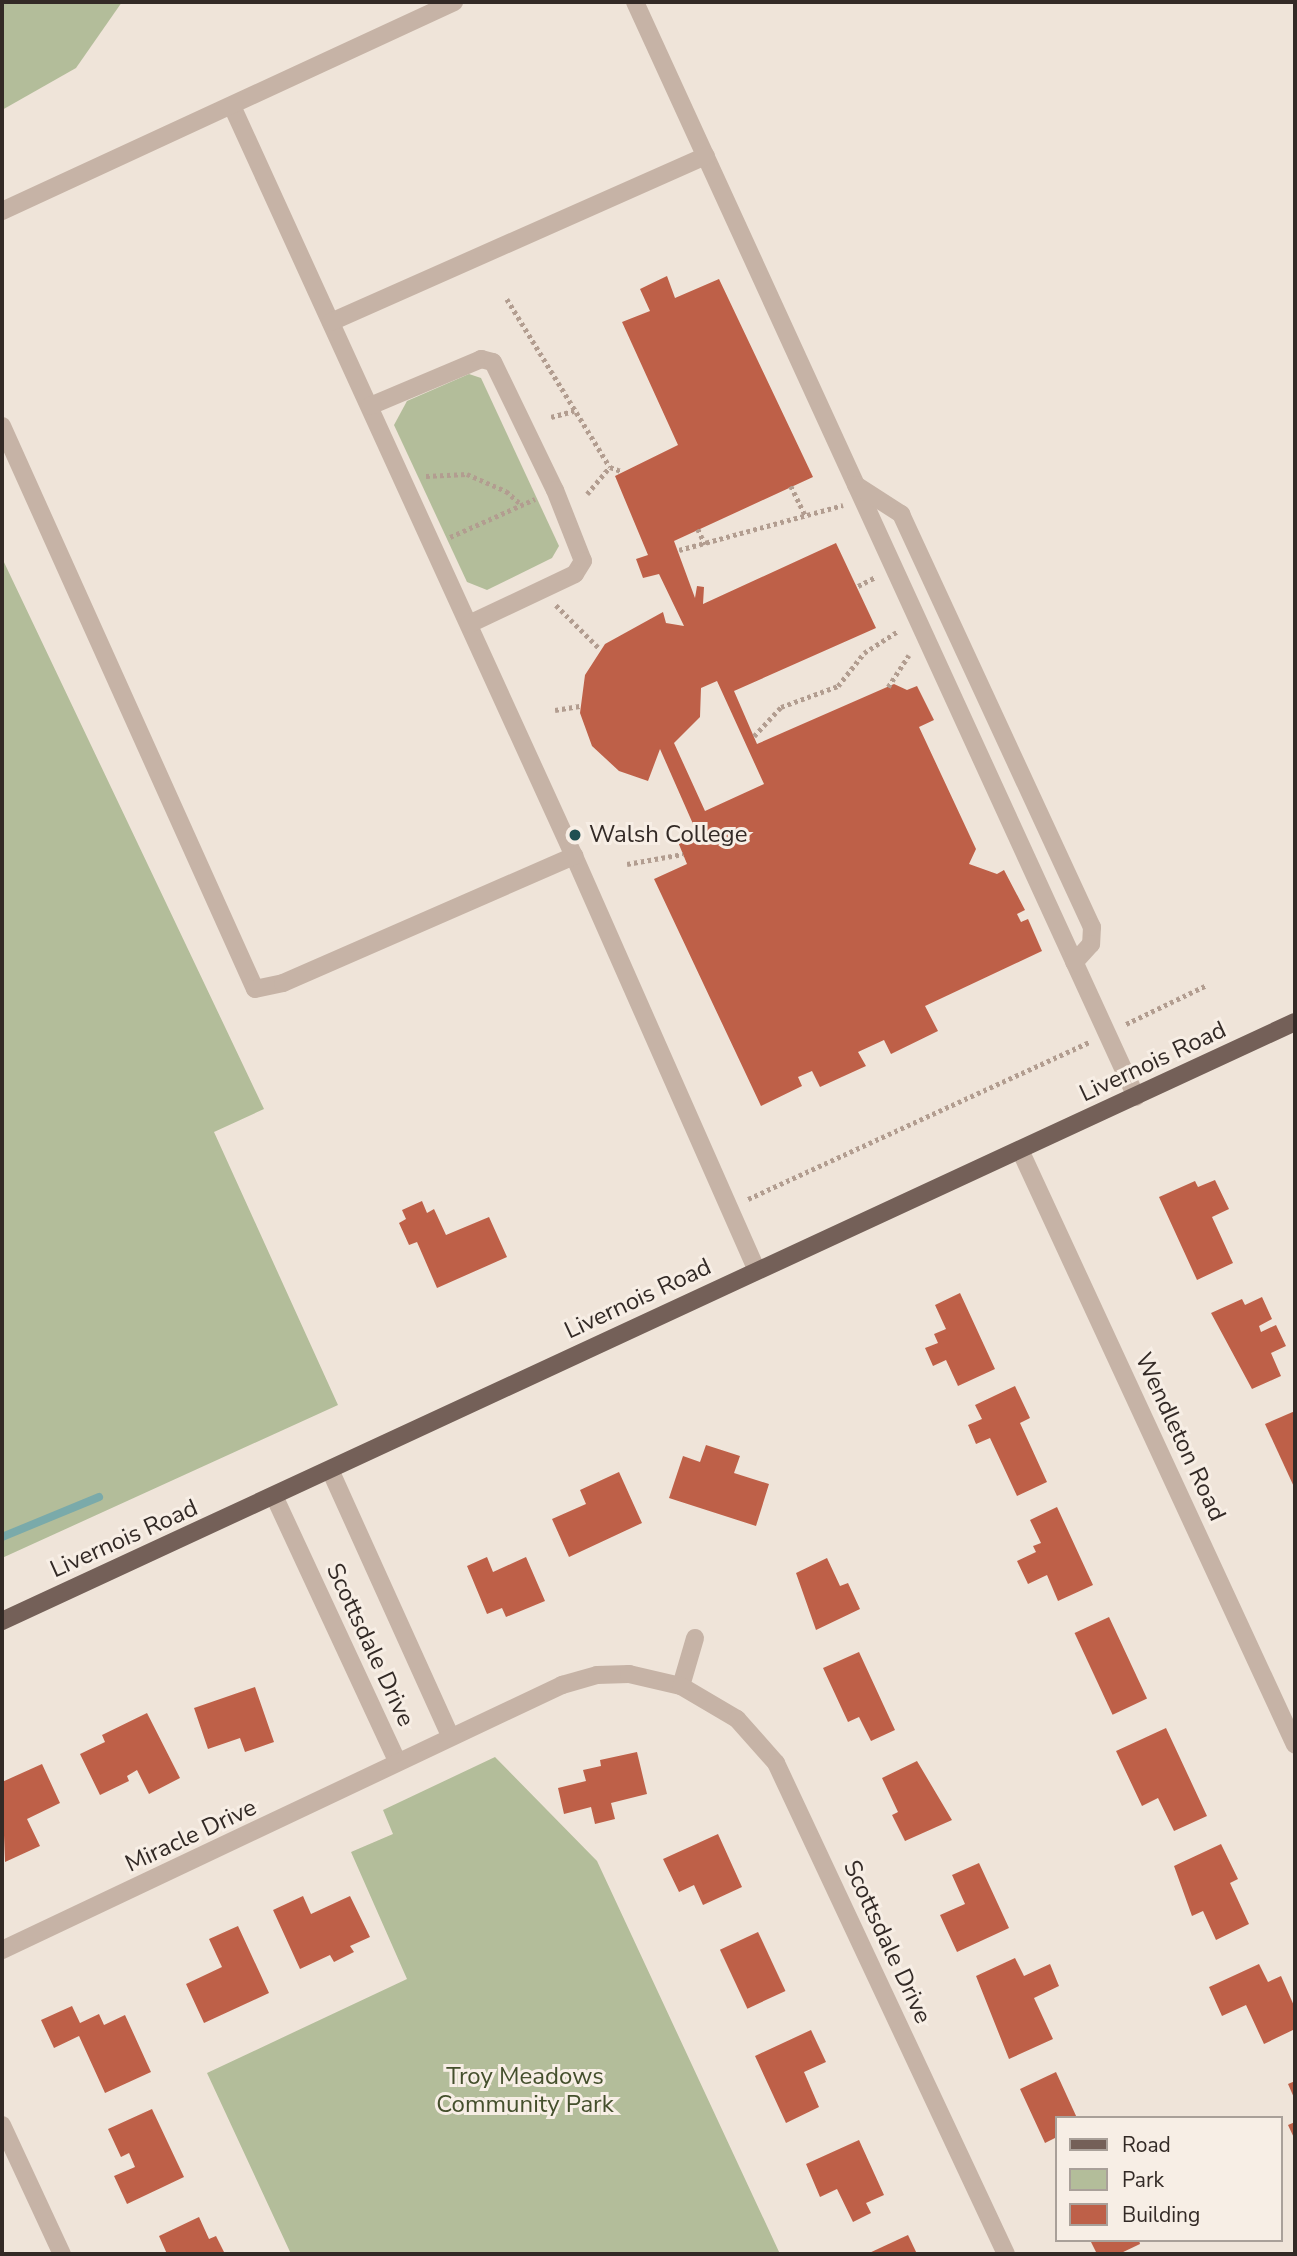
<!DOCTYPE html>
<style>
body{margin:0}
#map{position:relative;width:1297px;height:2256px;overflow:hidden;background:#efe4d9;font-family:"Nunito Sans",sans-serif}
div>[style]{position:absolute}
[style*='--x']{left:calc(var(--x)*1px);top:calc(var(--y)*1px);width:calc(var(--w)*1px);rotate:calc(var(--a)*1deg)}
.green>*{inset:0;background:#b3bd9a}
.stream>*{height:8px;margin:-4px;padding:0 4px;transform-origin:4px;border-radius:4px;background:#7aaaaa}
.building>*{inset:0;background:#be6048;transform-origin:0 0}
.path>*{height:4.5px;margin-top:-2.25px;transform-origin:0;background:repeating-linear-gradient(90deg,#b29d90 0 3.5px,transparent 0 7px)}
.minor>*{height:18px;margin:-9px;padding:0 9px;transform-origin:9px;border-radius:9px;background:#c6b3a6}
.major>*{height:18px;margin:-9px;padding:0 9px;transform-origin:9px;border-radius:9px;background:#746058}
.dots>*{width:19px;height:19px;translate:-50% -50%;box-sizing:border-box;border:4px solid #f7eee5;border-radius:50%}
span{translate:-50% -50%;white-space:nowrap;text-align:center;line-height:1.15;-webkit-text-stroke:6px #f7eee5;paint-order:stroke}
.poi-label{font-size:24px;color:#332a26}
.left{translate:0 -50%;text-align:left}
.street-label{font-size:24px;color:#332a26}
.park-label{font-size:24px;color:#444f2c}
.frame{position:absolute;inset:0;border:4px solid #332a26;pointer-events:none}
.legend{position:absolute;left:1055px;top:2116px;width:228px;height:126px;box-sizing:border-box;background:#f7eee5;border:2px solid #a9a099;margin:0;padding:9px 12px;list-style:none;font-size:21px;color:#332a26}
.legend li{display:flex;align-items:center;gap:14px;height:35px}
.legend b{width:35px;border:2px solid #a9a099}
</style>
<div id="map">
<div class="green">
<div style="clip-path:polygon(2px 2px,122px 2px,76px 68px,2px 110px)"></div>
<div style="clip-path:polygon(469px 374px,481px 378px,559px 546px,552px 558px,487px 590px,467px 582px,394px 425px,407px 401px)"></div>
<div style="clip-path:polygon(2px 558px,264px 1109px,214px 1132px,338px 1405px,2px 1558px)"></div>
<div style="clip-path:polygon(495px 1757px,597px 1861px,780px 2254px,291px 2254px,207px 2073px,407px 1979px,351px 1852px,393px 1834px,383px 1810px)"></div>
</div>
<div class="stream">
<div style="--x:2;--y:1537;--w:105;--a:-22.4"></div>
</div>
<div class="building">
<div style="clip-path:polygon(evenodd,667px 276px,675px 298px,719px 279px,813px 477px,674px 541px,695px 598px,697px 586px,704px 587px,703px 604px,836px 543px,876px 628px,734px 691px,757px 744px,894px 684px,907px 690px,917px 686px,934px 720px,919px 727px,976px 849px,969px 864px,997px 874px,1004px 870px,1025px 910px,1017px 914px,1021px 922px,1028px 919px,1042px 951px,925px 1006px,938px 1031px,891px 1054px,884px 1040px,858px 1052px,866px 1066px,820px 1087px,812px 1071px,798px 1077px,802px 1086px,761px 1106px,654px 879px,687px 864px,678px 842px,697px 833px,660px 749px,648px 781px,619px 771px,592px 746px,580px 713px,585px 675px,605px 644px,663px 612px,666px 623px,684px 626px,659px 574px,643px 578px,636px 559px,648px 555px,615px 476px,678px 445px,622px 322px,650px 311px,640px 289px,667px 276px,717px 681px,764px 784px,705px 811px,674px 743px,700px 717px,701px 688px,717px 681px)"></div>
<div style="clip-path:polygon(1215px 1180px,1229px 1209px,1212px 1217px,1233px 1263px,1197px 1280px,1159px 1197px,1195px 1181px,1198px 1187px)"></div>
<div style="clip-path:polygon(422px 1201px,427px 1213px,434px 1209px,446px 1235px,489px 1217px,507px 1257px,437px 1288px,417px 1242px,409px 1245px,399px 1223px,406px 1219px,402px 1210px)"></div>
<div style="clip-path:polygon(960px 1293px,995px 1369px,958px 1386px,946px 1360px,933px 1366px,925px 1348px,938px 1343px,934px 1334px,946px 1329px,935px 1305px)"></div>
<div style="clip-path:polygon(1262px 1297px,1272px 1319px,1259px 1326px,1261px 1332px,1276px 1325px,1286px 1346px,1271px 1353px,1281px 1376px,1252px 1389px,1211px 1313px,1242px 1299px,1245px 1305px)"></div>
<div style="clip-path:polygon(1015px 1386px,1030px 1418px,1020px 1423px,1047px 1482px,1017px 1496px,990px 1438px,976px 1444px,968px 1425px,982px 1419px,975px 1405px)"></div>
<div style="clip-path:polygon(1295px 1411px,1295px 1489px,1265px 1424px)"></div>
<div style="clip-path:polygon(706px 1445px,740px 1456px,734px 1473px,769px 1484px,756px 1526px,669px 1498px,683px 1456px,700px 1462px)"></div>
<div style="clip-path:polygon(619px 1472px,642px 1523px,569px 1557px,552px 1519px,586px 1504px,580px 1490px)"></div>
<div style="clip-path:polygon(1057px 1507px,1093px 1585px,1058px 1601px,1047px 1575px,1028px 1584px,1017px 1561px,1036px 1552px,1033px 1546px,1041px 1543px,1030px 1520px)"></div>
<div style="clip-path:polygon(487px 1557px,493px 1572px,526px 1557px,545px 1601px,506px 1617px,502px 1608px,487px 1614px,467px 1566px)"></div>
<div style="clip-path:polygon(827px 1558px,840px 1586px,848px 1583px,860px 1609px,816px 1630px,796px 1573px)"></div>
<div style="left:1109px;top:1617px;width:90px;height:38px;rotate:65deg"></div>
<div style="clip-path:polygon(859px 1652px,895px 1730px,871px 1741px,859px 1717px,848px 1722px,823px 1668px)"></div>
<div style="clip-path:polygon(255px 1687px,274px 1742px,245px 1752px,240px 1738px,208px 1749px,194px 1708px)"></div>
<div style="clip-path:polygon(147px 1713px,180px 1778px,149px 1794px,137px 1770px,127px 1776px,129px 1781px,100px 1795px,80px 1754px,105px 1742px,102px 1735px)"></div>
<div style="clip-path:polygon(1166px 1728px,1207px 1816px,1174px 1831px,1158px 1798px,1142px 1806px,1116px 1751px)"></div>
<div style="clip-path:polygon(637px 1752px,647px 1794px,611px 1803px,615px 1819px,595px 1824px,591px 1807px,564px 1814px,558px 1788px,586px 1781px,583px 1770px,601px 1766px,600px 1760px)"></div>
<div style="clip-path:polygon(917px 1761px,952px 1820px,905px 1841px,892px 1815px,898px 1812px,882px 1778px)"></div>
<div style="clip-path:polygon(42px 1764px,60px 1803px,27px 1819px,40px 1846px,5px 1862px,2px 1782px)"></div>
<div style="clip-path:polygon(718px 1834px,742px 1887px,703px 1905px,694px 1885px,679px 1892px,663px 1859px)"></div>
<div style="clip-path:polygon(1221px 1844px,1238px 1879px,1230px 1883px,1249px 1924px,1216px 1940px,1203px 1911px,1192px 1916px,1174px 1866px)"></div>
<div style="clip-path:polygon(979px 1863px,1009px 1928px,957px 1952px,940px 1915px,965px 1904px,952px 1875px)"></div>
<div style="clip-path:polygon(303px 1896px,311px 1914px,350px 1896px,370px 1937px,350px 1946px,354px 1952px,334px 1962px,330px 1955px,300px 1969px,273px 1910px)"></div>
<div style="clip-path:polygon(238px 1926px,269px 1993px,204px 2023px,186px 1984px,222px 1967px,209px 1939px)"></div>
<div style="left:758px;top:1932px;width:65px;height:42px;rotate:65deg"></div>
<div style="clip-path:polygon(1015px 1958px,1024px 1976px,1050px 1964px,1059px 1986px,1034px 1998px,1053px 2039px,1009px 2059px,976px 1976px)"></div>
<div style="clip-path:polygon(1259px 1964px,1268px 1982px,1281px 1976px,1295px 2008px,1295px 2029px,1264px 2044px,1246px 2005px,1222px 2016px,1209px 1987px)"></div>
<div style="clip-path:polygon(72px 2006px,80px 2023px,99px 2014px,104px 2025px,125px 2015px,151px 2072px,105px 2093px,79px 2036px,54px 2048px,41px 2020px)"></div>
<div style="clip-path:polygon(811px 2030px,826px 2062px,804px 2072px,819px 2107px,786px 2123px,755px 2056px)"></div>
<div style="clip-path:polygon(1056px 2072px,1077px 2118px,1057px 2118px,1057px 2137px,1045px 2143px,1020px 2089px)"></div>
<div style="clip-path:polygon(1295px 2081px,1295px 2100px,1288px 2084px)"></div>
<div style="clip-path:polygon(152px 2109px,184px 2177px,127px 2204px,114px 2176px,135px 2167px,129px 2153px,121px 2157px,108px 2129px)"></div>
<div style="clip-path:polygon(1295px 2122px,1295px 2140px,1288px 2125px)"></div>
<div style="clip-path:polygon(859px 2140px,884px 2195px,866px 2203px,871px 2213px,853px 2222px,837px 2189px,820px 2197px,806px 2164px)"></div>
<div style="clip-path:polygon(199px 2217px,209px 2239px,216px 2236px,225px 2254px,167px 2254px,159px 2236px)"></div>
<div style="clip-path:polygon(908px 2235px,917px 2254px,867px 2254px)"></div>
<div style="clip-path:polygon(1090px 2240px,1139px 2240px,1140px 2244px,1119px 2254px,1097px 2254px)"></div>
</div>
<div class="path">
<div style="--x:507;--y:299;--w:197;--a:58.5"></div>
<div style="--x:610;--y:467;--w:12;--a:20"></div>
<div style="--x:551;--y:417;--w:24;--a:-15"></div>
<div style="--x:426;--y:476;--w:41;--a:-2.8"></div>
<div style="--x:467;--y:474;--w:43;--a:23.6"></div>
<div style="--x:506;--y:491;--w:20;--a:41"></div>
<div style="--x:791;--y:486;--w:34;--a:64"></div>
<div style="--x:587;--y:494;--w:35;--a:-50"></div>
<div style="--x:698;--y:529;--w:17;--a:65"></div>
<div style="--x:450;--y:537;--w:93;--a:-24.1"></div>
<div style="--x:679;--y:550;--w:170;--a:-15.3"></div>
<div style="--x:858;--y:586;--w:18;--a:-27"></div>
<div style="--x:556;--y:605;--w:62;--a:45"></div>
<div style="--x:888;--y:687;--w:38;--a:-57"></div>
<div style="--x:555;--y:710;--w:25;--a:-9"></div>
<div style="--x:754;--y:736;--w:40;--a:-47"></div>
<div style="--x:781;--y:707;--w:61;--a:-20.2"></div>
<div style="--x:838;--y:686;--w:42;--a:-51.8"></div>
<div style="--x:864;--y:653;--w:40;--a:-32.9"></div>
<div style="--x:627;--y:864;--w:57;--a:-10.1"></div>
<div style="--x:1126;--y:1024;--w:88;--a:-25.7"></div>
<div style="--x:748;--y:1199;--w:376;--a:-24.7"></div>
</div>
<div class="minor">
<div style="--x:635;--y:2;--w:1204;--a:65.41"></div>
<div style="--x:232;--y:106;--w:824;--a:65.49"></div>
<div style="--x:574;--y:856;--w:453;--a:66.2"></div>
<div style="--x:2;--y:211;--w:498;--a:-24.8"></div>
<div style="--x:331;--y:322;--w:410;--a:-23.9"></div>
<div style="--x:370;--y:406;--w:121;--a:-22.9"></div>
<div style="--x:481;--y:359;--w:12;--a:14"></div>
<div style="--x:493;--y:362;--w:142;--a:64.2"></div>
<div style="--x:555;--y:490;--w:76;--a:68.5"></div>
<div style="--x:583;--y:561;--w:15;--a:122"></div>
<div style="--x:575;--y:574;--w:117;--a:154.7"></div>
<div style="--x:2;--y:426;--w:617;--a:65.8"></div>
<div style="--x:255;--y:989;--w:29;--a:-12"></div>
<div style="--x:283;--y:983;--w:318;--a:-23.6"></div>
<div style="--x:856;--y:485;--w:54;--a:32.8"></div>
<div style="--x:901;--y:514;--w:455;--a:65.2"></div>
<div style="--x:1092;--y:927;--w:17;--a:93"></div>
<div style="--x:1091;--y:944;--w:25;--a:132"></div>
<div style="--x:1020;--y:1150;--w:655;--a:65.19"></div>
<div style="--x:331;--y:1472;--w:290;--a:65.7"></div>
<div style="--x:275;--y:1498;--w:290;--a:65.1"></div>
<div style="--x:681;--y:1686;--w:50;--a:-73.7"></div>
<div style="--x:2;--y:1950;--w:620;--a:-25.32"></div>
<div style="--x:562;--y:1685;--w:36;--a:-16"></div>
<div style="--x:597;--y:1675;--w:32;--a:-2"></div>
<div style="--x:629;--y:1674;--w:53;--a:13"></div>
<div style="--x:681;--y:1686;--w:65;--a:30.5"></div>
<div style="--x:737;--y:1719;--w:59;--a:48.4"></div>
<div style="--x:776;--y:1763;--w:542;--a:64.9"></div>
<div style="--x:2;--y:2125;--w:142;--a:65.1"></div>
</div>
<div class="major">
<div style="--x:2;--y:1621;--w:1425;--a:-24.86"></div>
</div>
<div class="dots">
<div style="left:575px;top:835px;background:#1f5051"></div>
</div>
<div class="poi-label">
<span class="left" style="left:589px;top:835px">Walsh College</span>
</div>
<div class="street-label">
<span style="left:1153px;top:1062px;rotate:-25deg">Livernois Road</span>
<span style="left:638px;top:1299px;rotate:-25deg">Livernois Road</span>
<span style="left:1180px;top:1437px;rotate:65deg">Wendleton Road</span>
<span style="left:124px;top:1539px;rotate:-24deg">Livernois Road</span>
<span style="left:370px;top:1645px;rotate:65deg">Scottsdale Drive</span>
<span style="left:191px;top:1836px;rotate:-25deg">Miracle Drive</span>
<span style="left:887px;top:1942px;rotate:65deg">Scottsdale Drive</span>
</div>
<div class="park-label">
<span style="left:525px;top:2091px">Troy Meadows<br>Community Park</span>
</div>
<div class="frame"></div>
<ul class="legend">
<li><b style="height:9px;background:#746058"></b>Road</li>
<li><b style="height:19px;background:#b3bd9a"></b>Park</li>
<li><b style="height:19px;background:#be6048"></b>Building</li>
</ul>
</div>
